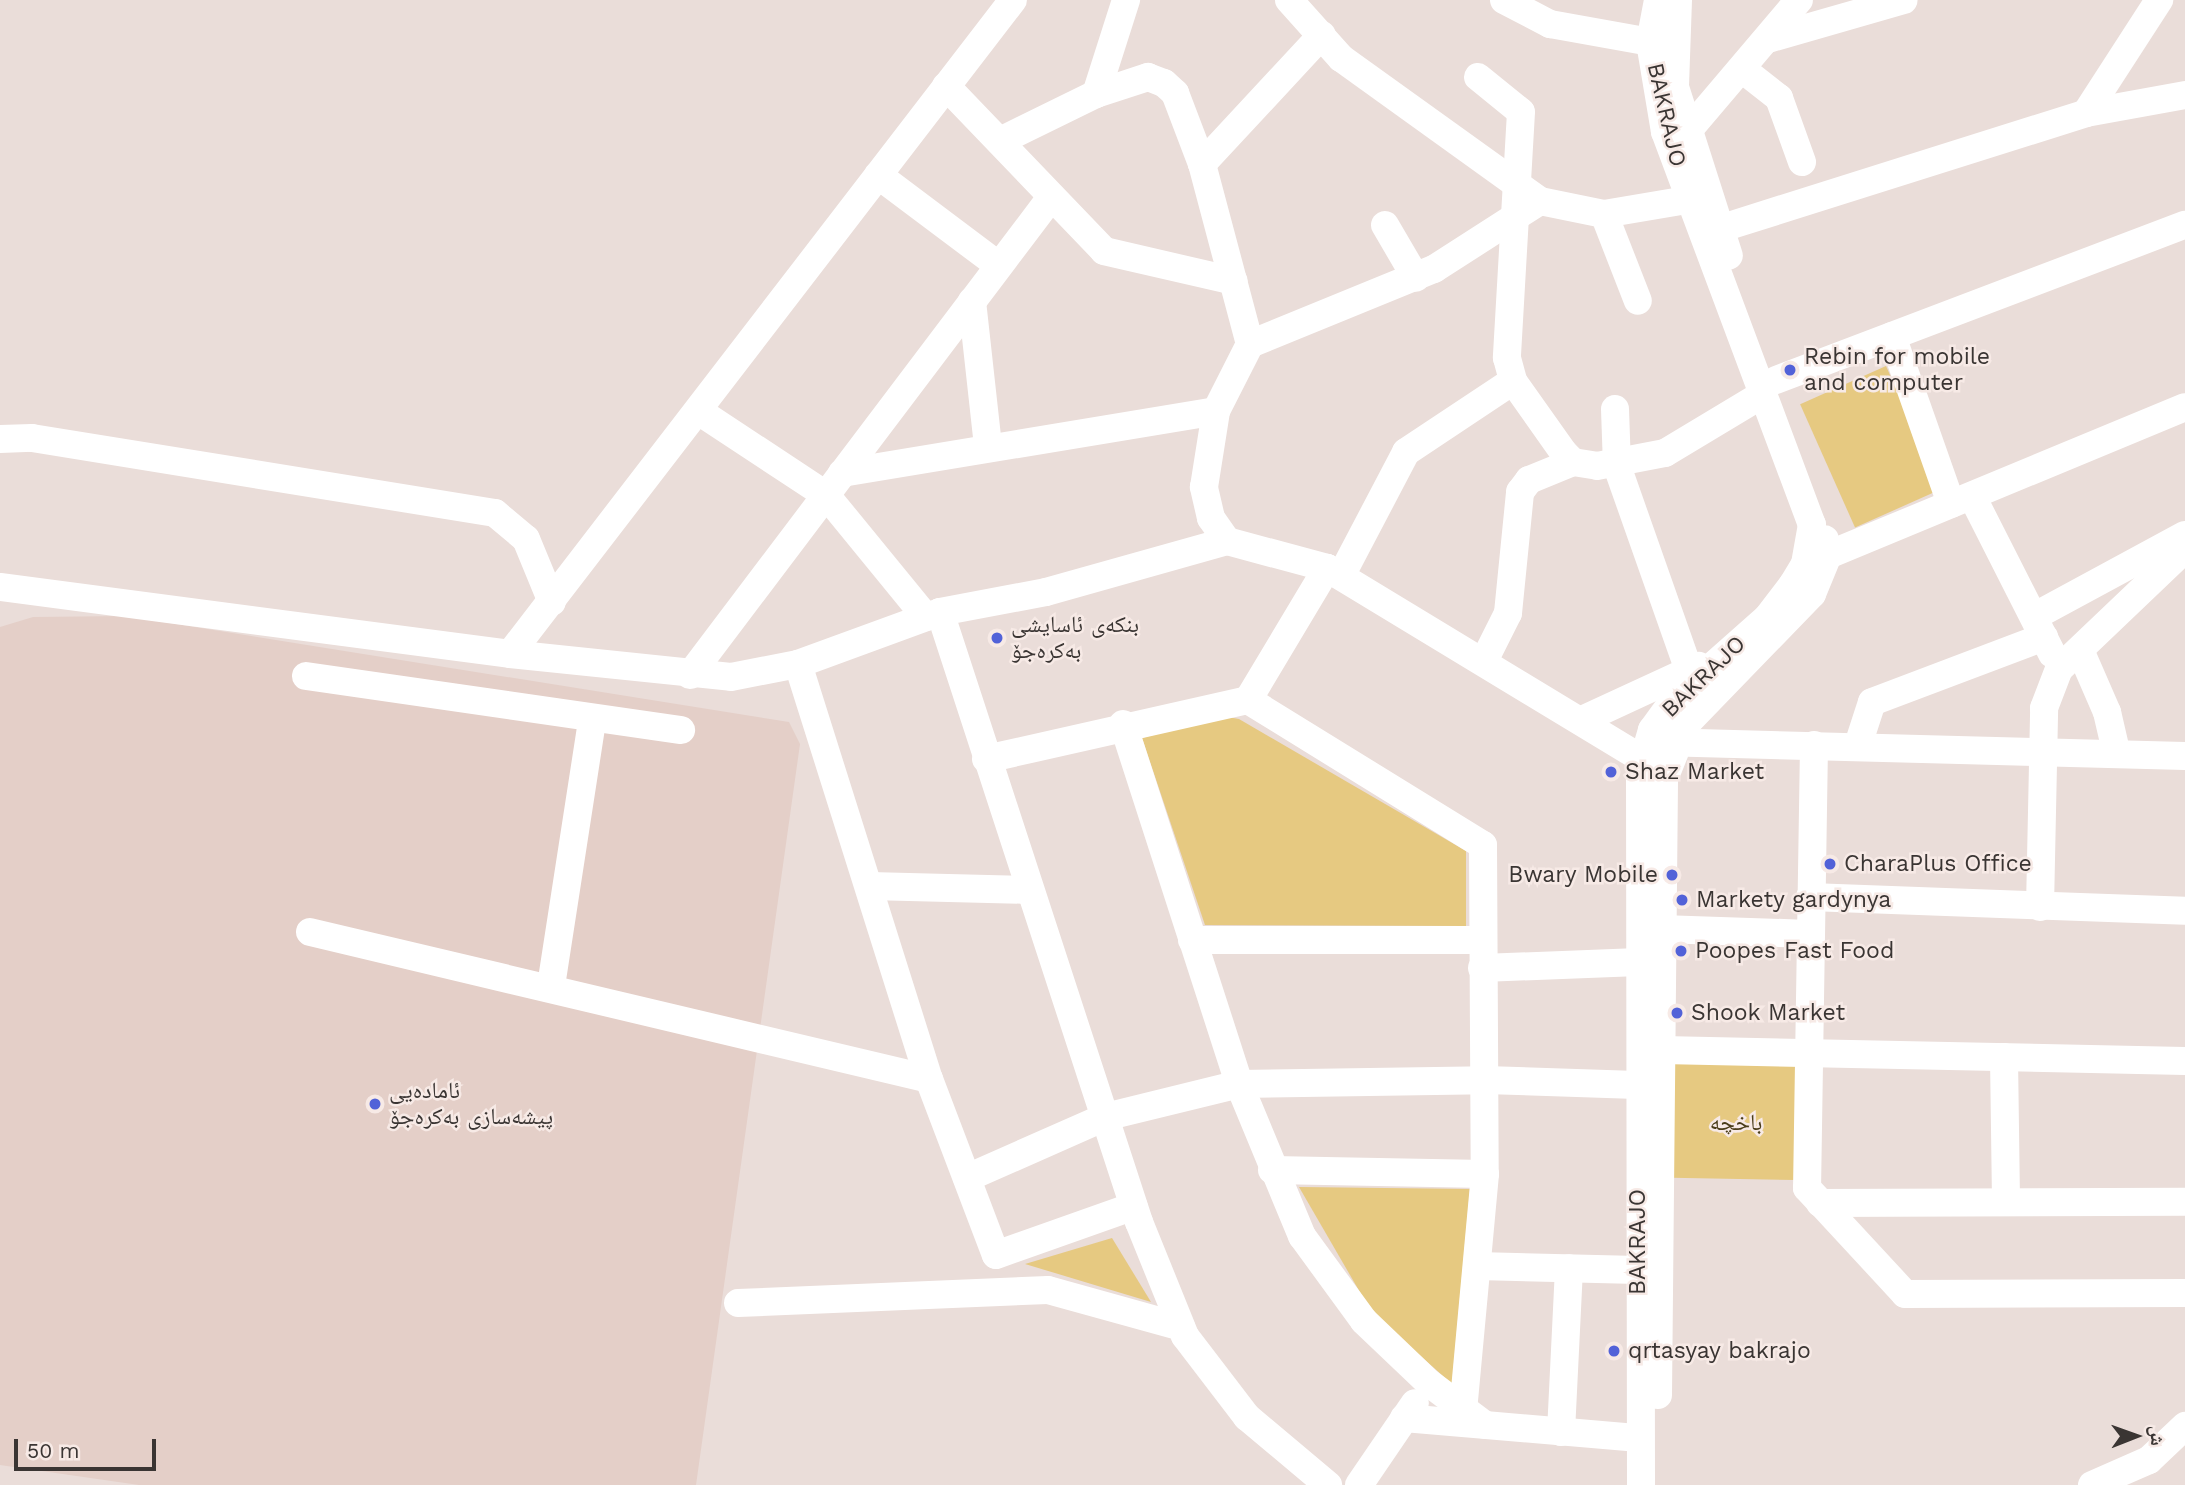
<!DOCTYPE html>
<meta charset="utf-8">
<style>
body{margin:0}
#map{position:relative;width:2185px;height:1485px;overflow:hidden;background:#eaddd9;font-family:"Work Sans","Noto Naskh Arabic",sans-serif}
div>[style]{position:absolute}
[style*='--x']{left:calc(var(--x)*1px);top:calc(var(--y)*1px);width:calc(var(--w)*1px);rotate:calc(var(--a)*1deg)}
.built>*{inset:0;background:#e4cfc8}
.green>*{inset:0;background:#e6c981;transform-origin:0 0}
.minor>*{height:28px;margin:-14px;padding:0 14px;transform-origin:14px;border-radius:14px;background:#fff}
.dots>*{width:19px;height:19px;translate:-50% -50%;box-sizing:border-box;border:4px solid #f7eae6;border-radius:50%}
span{translate:-50% -50%;white-space:nowrap;text-align:center;line-height:1.15;-webkit-text-stroke:5px #f7eae6;paint-order:stroke}
.street-label{font-size:23px;color:#3a3533}
.poi-label{font-size:23px;color:#3a3533}
.left{translate:0 -50%;text-align:left}
.right{translate:-100% -50%;text-align:right}
.park-label{font-size:23px;color:#4a3d19}
.north{position:absolute;left:2101px;top:1401px;width:70px;height:70px;-webkit-text-stroke:5px #f7eae6;paint-order:stroke;rotate:89deg;font-size:19px;font-weight:700;line-height:28px;text-align:center;color:#3a3533}
.north::after{content:'';display:block;margin:auto;width:24px;height:32px;background:#3a3533;clip-path:polygon(50% 0,100% 100%,50% 72%,0 100%)}
.scale{position:absolute;left:14px;top:1439px;width:142px;height:32px;box-sizing:border-box;border:4px solid #3a3533;border-top:0;padding-left:9px;font-size:21px;line-height:24px;white-space:nowrap;color:#3a3533;-webkit-text-stroke:5px #f7eae6;paint-order:stroke}
</style>
<div id="map">
<div class="built">
<div style="clip-path:polygon(126px 616px,789px 722px,800px 744px,696px 1485px,139px 1485px,0 1465px,0 627px,33px 617px)"></div>
</div>
<div class="green">
<div style="left:1886px;top:366px;width:135px;height:94px;rotate:66deg"></div>
<div style="clip-path:polygon(1222px 716px,1239px 719px,1466px 851px,1466px 926px,1205px 925px,1142px 738px)"></div>
<div style="left:1798px;top:1059px;width:121px;height:124px;rotate:91deg"></div>
<div style="clip-path:polygon(1299px 1187px,1470px 1189px,1452px 1384px,1372px 1313px)"></div>
<div style="clip-path:polygon(1112px 1238px,1151px 1302px,1025px 1264px)"></div>
</div>
<div class="minor">
<div style="--x:1289;--y:0;--w:78;--a:48.1"></div>
<div style="--x:1341;--y:58;--w:245;--a:35.7"></div>
<div style="--x:1540;--y:201;--w:65;--a:11.5"></div>
<div style="--x:1604;--y:214;--w:84;--a:-9.6"></div>
<div style="--x:1504;--y:0;--w:52;--a:27.6"></div>
<div style="--x:1550;--y:24;--w:102;--a:10.2"></div>
<div style="--x:1678;--y:0;--w:87;--a:92"></div>
<div style="--x:1675;--y:87;--w:177;--a:72.3"></div>
<div style="--x:1768;--y:39;--w:141;--a:-16"></div>
<div style="--x:1742;--y:69;--w:47;--a:38.1"></div>
<div style="--x:1779;--y:98;--w:68;--a:70.2"></div>
<div style="--x:1478;--y:77;--w:55;--a:39.1"></div>
<div style="--x:1521;--y:112;--w:246;--a:93.3"></div>
<div style="--x:1507;--y:358;--w:24;--a:75"></div>
<div style="--x:1513;--y:381;--w:88;--a:54.7"></div>
<div style="--x:1564;--y:453;--w:13;--a:45"></div>
<div style="--x:1573;--y:462;--w:24;--a:9"></div>
<div style="--x:1597;--y:466;--w:69;--a:-10.8"></div>
<div style="--x:1665;--y:453;--w:114;--a:-31"></div>
<div style="--x:946;--y:86;--w:228;--a:46.2"></div>
<div style="--x:1104;--y:251;--w:133;--a:13"></div>
<div style="--x:1096;--y:94;--w:99;--a:-72.3"></div>
<div style="--x:2086;--y:113;--w:135;--a:-57.1"></div>
<div style="--x:1687;--y:132;--w:173;--a:-49.7"></div>
<div style="--x:1000;--y:141;--w:107;--a:-26.1"></div>
<div style="--x:1096;--y:94;--w:55;--a:-18.1"></div>
<div style="--x:1148;--y:77;--w:17;--a:21"></div>
<div style="--x:1164;--y:83;--w:15;--a:42"></div>
<div style="--x:1175;--y:93;--w:76;--a:69.2"></div>
<div style="--x:1202;--y:164;--w:186;--a:75.1"></div>
<div style="--x:1202;--y:164;--w:176;--a:-47.1"></div>
<div style="--x:878;--y:175;--w:151;--a:36.9"></div>
<div style="--x:1604;--y:214;--w:93;--a:68.7"></div>
<div style="--x:1385;--y:225;--w:61;--a:59.7"></div>
<div style="--x:1719;--y:229;--w:385;--a:-17.5"></div>
<div style="--x:2086;--y:113;--w:101;--a:-10.3"></div>
<div style="--x:972;--y:301;--w:146;--a:83.7"></div>
<div style="--x:1892;--y:336;--w:178;--a:70.6"></div>
<div style="--x:1776;--y:380;--w:437;--a:-20.8"></div>
<div style="--x:1615;--y:409;--w:57;--a:88"></div>
<div style="--x:1617;--y:466;--w:229;--a:70.6"></div>
<div style="--x:700;--y:412;--w:151;--a:33.4"></div>
<div style="--x:826;--y:495;--w:158;--a:50.7"></div>
<div style="--x:0;--y:439;--w:32;--a:-2"></div>
<div style="--x:32;--y:438;--w:469;--a:9.2"></div>
<div style="--x:495;--y:513;--w:40;--a:40"></div>
<div style="--x:526;--y:539;--w:68;--a:67.6"></div>
<div style="--x:842;--y:473;--w:379;--a:-9.4"></div>
<div style="--x:1972;--y:496;--w:177;--a:63.1"></div>
<div style="--x:1227;--y:541;--w:28;--a:-125"></div>
<div style="--x:1211;--y:518;--w:32;--a:-103"></div>
<div style="--x:1204;--y:487;--w:77;--a:-81"></div>
<div style="--x:1216;--y:411;--w:75;--a:-63.1"></div>
<div style="--x:1250;--y:344;--w:199;--a:-22.2"></div>
<div style="--x:1434;--y:269;--w:126;--a:-32.7"></div>
<div style="--x:1828;--y:555;--w:386;--a:-22.5"></div>
<div style="--x:1341;--y:576;--w:140;--a:-62.3"></div>
<div style="--x:1406;--y:452;--w:128;--a:-33.6"></div>
<div style="--x:0;--y:587;--w:514;--a:7.48"></div>
<div style="--x:510;--y:654;--w:222;--a:5.9"></div>
<div style="--x:731;--y:677;--w:68;--a:-11"></div>
<div style="--x:798;--y:664;--w:151;--a:-20.1"></div>
<div style="--x:940;--y:612;--w:108;--a:-10.7"></div>
<div style="--x:1046;--y:592;--w:188;--a:-15.7"></div>
<div style="--x:1227;--y:541;--w:104;--a:15.1"></div>
<div style="--x:1327;--y:568;--w:396;--a:31.2"></div>
<div style="--x:940;--y:612;--w:642;--a:71.93"></div>
<div style="--x:1139;--y:1222;--w:123;--a:68"></div>
<div style="--x:1185;--y:1336;--w:102;--a:52.6"></div>
<div style="--x:1247;--y:1417;--w:106;--a:40"></div>
<div style="--x:2035;--y:616;--w:170;--a:-28.4"></div>
<div style="--x:2080;--y:650;--w:68;--a:66.5"></div>
<div style="--x:2107;--y:712;--w:40;--a:77"></div>
<div style="--x:510;--y:654;--w:825;--a:-52.44"></div>
<div style="--x:1485;--y:659;--w:51;--a:-63.4"></div>
<div style="--x:1508;--y:613;--w:122;--a:-84.3"></div>
<div style="--x:1520;--y:492;--w:15;--a:-53"></div>
<div style="--x:1529;--y:480;--w:48;--a:-22.2"></div>
<div style="--x:798;--y:664;--w:435;--a:72.5"></div>
<div style="--x:929;--y:1079;--w:188;--a:69.2"></div>
<div style="--x:996;--y:1255;--w:146;--a:-19.5"></div>
<div style="--x:690;--y:675;--w:595;--a:-52.92"></div>
<div style="--x:306;--y:676;--w:379;--a:8.2"></div>
<div style="--x:1248;--y:700;--w:154;--a:-59.1"></div>
<div style="--x:1582;--y:720;--w:129;--a:-24.8"></div>
<div style="--x:1123;--y:724;--w:378;--a:72.1"></div>
<div style="--x:1239;--y:1084;--w:165;--a:67.5"></div>
<div style="--x:1302;--y:1236;--w:105;--a:53.9"></div>
<div style="--x:1364;--y:1321;--w:90;--a:43.6"></div>
<div style="--x:1429;--y:1383;--w:70;--a:36.9"></div>
<div style="--x:1660;--y:742;--w:525;--a:1.53"></div>
<div style="--x:1814;--y:745;--w:443;--a:90.9"></div>
<div style="--x:1807;--y:1188;--w:144;--a:47.2"></div>
<div style="--x:1905;--y:1294;--w:280;--a:-0.2"></div>
<div style="--x:1858;--y:745;--w:45;--a:-72"></div>
<div style="--x:1872;--y:702;--w:184;--a:-20.7"></div>
<div style="--x:986;--y:759;--w:269;--a:-12.7"></div>
<div style="--x:1248;--y:700;--w:276;--a:31.7"></div>
<div style="--x:1483;--y:845;--w:329;--a:89.7"></div>
<div style="--x:1485;--y:1174;--w:240;--a:95.3"></div>
<div style="--x:869;--y:886;--w:159;--a:1.4"></div>
<div style="--x:1810;--y:897;--w:375;--a:2.1"></div>
<div style="--x:2040;--y:907;--w:199;--a:-88.8"></div>
<div style="--x:2044;--y:708;--w:42;--a:-69"></div>
<div style="--x:2059;--y:669;--w:174;--a:-43.6"></div>
<div style="--x:1661;--y:929;--w:147;--a:1.9"></div>
<div style="--x:310;--y:932;--w:636;--a:13.36"></div>
<div style="--x:1192;--y:940;--w:291;--a:0"></div>
<div style="--x:1482;--y:968;--w:157;--a:-2.2"></div>
<div style="--x:551;--y:986;--w:267;--a:-81.2"></div>
<div style="--x:1662;--y:1050;--w:523;--a:1.2"></div>
<div style="--x:2004;--y:1057;--w:143;--a:89.2"></div>
<div style="--x:1272;--y:1170;--w:213;--a:1.1"></div>
<div style="--x:967;--y:1178;--w:151;--a:-23.8"></div>
<div style="--x:1105;--y:1117;--w:138;--a:-13.8"></div>
<div style="--x:1239;--y:1084;--w:246;--a:-0.9"></div>
<div style="--x:1485;--y:1080;--w:152;--a:1.9"></div>
<div style="--x:1820;--y:1203;--w:365;--a:-0.2"></div>
<div style="--x:1477;--y:1266;--w:161;--a:1.4"></div>
<div style="--x:738;--y:1303;--w:310;--a:-2.4"></div>
<div style="--x:1048;--y:1290;--w:138;--a:15.5"></div>
<div style="--x:1658;--y:1395;--w:616;--a:-89.44"></div>
<div style="--x:1664;--y:779;--w:59;--a:-68.2"></div>
<div style="--x:1686;--y:724;--w:181;--a:-45.9"></div>
<div style="--x:1812;--y:594;--w:42;--a:-67.7"></div>
<div style="--x:1828;--y:555;--w:16;--a:-101"></div>
<div style="--x:1404;--y:1418;--w:236;--a:4.9"></div>
<div style="--x:1561;--y:1432;--w:164;--a:-87.2"></div>
<div style="--x:1359;--y:1485;--w:99;--a:-55.7"></div>
<div style="--x:1641;--y:1485;--w:714;--a:-90.08"></div>
<div style="--x:1640;--y:771;--w:43;--a:-73.7"></div>
<div style="--x:1652;--y:730;--w:34;--a:-54"></div>
<div style="--x:1672;--y:702;--w:127;--a:-41.5"></div>
<div style="--x:1767;--y:618;--w:43;--a:-52.6"></div>
<div style="--x:1793;--y:584;--w:23;--a:-59"></div>
<div style="--x:1805;--y:564;--w:40;--a:-80"></div>
<div style="--x:1812;--y:525;--w:420;--a:-110.5"></div>
<div style="--x:1665;--y:132;--w:91;--a:-99.5"></div>
<div style="--x:1650;--y:42;--w:43;--a:-79.2"></div>
<div style="--x:2092;--y:1485;--w:62;--a:-23.7"></div>
<div style="--x:2149;--y:1460;--w:50;--a:-43.4"></div>
</div>
<div class="dots">
<div style="left:1790px;top:370px;background:#5262d8"></div>
<div style="left:997px;top:638px;background:#5262d8"></div>
<div style="left:1611px;top:772px;background:#5262d8"></div>
<div style="left:1830px;top:864px;background:#5262d8"></div>
<div style="left:1672px;top:875px;background:#5262d8"></div>
<div style="left:1682px;top:900px;background:#5262d8"></div>
<div style="left:1681px;top:951px;background:#5262d8"></div>
<div style="left:1677px;top:1013px;background:#5262d8"></div>
<div style="left:375px;top:1104px;background:#5262d8"></div>
<div style="left:1614px;top:1351px;background:#5262d8"></div>
</div>
<div class="street-label">
<span style="left:1666px;top:115px;rotate:77deg">BAKRAJO</span>
<span style="left:1704px;top:677px;rotate:-44deg">BAKRAJO</span>
<span style="left:1638px;top:1242px;rotate:-90deg">BAKRAJO</span>
</div>
<div class="poi-label">
<span class="left" style="left:1804px;top:370px">Rebin for mobile<br>and computer</span>
<span class="left" style="left:1011px;top:638px">بنکەی ئاسایشی<br>بەکرەجۆ</span>
<span class="left" style="left:1625px;top:772px">Shaz Market</span>
<span class="left" style="left:1844px;top:864px">CharaPlus Office</span>
<span class="right" style="left:1658px;top:875px">Bwary Mobile</span>
<span class="left" style="left:1696px;top:900px">Markety gardynya</span>
<span class="left" style="left:1695px;top:951px">Poopes Fast Food</span>
<span class="left" style="left:1691px;top:1013px">Shook Market</span>
<span class="left" style="left:389px;top:1104px">ئامادەیی<br>پیشەسازی بەکرەجۆ</span>
<span class="left" style="left:1628px;top:1351px">qrtasyay bakrajo</span>
</div>
<div class="park-label">
<span style="left:1736px;top:1123px">باخچە</span>
</div>
<div class="north">ش</div>
<div class="scale">50 m</div>
</div>
